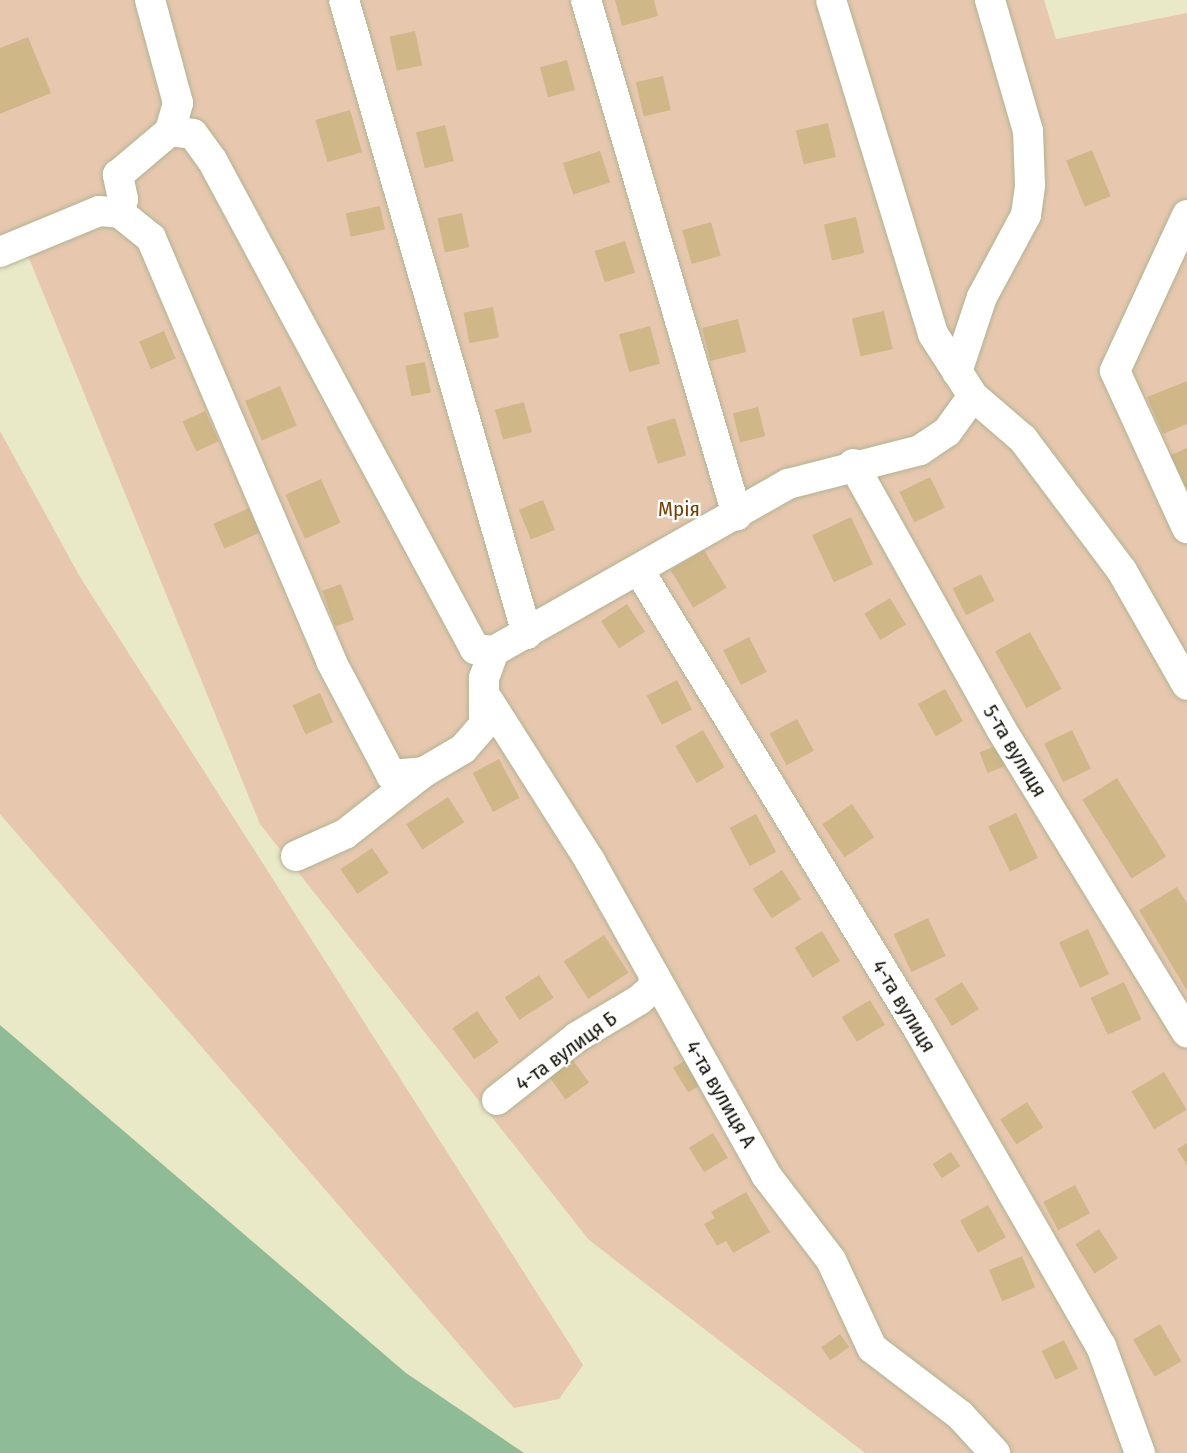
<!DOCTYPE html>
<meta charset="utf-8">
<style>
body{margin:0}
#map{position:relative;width:1187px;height:1453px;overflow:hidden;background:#e9e8c7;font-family:"Fira Sans Condensed",sans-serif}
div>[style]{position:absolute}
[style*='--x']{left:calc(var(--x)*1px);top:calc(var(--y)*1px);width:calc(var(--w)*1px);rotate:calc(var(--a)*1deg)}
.green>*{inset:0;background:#e7c8af}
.water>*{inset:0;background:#90bb97}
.building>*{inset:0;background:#d0b788;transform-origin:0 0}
.roads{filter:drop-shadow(0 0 2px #b3b292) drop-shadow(0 0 2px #b3b292)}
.street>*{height:30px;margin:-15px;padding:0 15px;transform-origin:15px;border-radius:15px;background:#fff}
span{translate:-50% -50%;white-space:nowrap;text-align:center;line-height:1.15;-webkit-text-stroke:4.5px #fff;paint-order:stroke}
.park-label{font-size:21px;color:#743f00}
.street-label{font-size:21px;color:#131207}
</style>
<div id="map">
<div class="green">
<div style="clip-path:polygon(0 0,1044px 0,1056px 39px,1187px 13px,1187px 1453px,865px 1453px,589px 1240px,260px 824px,19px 234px,0 242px)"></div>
<div style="clip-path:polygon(0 431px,80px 577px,583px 1365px,559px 1399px,514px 1408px,0 814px)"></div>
</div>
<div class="water">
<div style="clip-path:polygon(0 1025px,406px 1373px,524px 1453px,0 1453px)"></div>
</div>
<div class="building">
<div style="clip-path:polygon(615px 0,654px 0,658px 16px,622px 26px)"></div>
<div style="left:415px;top:31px;width:35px;height:26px;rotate:78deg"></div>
<div style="clip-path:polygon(28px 37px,51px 93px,0 114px,0 48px)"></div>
<div style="left:567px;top:60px;width:31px;height:28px;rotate:75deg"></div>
<div style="left:663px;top:76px;width:35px;height:28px;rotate:77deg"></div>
<div style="left:350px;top:110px;width:44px;height:36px;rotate:74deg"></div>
<div style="left:828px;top:123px;width:35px;height:33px;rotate:77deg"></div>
<div style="left:445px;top:125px;width:37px;height:30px;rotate:76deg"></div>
<div style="left:1092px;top:150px;width:50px;height:28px;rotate:68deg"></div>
<div style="left:600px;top:151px;width:33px;height:39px;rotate:72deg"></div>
<div style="left:380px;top:206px;width:24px;height:35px;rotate:78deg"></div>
<div style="left:462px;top:213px;width:35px;height:25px;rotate:78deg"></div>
<div style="left:856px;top:217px;width:37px;height:33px;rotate:77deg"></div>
<div style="left:711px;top:222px;width:35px;height:30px;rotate:74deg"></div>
<div style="left:625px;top:241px;width:33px;height:32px;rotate:72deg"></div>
<div style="left:493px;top:307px;width:31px;height:30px;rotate:79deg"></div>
<div style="left:884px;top:311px;width:39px;height:33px;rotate:77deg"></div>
<div style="left:738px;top:319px;width:34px;height:37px;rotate:76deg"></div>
<div style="left:650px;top:326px;width:39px;height:32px;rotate:75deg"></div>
<div style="left:164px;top:331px;width:30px;height:27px;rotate:67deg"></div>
<div style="left:425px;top:362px;width:31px;height:20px;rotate:79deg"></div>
<div style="clip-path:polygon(1187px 381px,1187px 424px,1163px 434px,1147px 397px)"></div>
<div style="left:280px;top:386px;width:43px;height:38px;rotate:67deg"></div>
<div style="left:524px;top:402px;width:31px;height:30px;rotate:75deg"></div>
<div style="left:758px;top:407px;width:30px;height:26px;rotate:76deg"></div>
<div style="left:205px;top:411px;width:33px;height:25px;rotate:65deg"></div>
<div style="left:675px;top:418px;width:39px;height:30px;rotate:73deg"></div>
<div style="clip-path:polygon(1187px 448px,1187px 498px,1169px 456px)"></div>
<div style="left:930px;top:477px;width:34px;height:34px;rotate:64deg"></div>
<div style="left:321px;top:479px;width:48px;height:39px;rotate:66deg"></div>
<div style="left:543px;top:500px;width:32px;height:26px;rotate:68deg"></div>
<div style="left:249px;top:508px;width:27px;height:39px;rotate:66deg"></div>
<div style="left:851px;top:517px;width:52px;height:43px;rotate:65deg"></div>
<div style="left:704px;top:550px;width:44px;height:39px;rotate:59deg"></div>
<div style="left:981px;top:574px;width:30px;height:32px;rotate:63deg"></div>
<div style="left:341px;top:584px;width:38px;height:20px;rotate:70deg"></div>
<div style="left:890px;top:598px;width:31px;height:30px;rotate:59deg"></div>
<div style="left:627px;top:604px;width:33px;height:31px;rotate:57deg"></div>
<div style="left:1030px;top:632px;width:65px;height:40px;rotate:61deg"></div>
<div style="left:749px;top:637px;width:39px;height:29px;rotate:63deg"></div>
<div style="left:677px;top:680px;width:33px;height:34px;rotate:63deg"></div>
<div style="left:945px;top:689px;width:37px;height:31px;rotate:61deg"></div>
<div style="left:320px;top:693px;width:32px;height:30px;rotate:66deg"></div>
<div style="left:797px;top:719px;width:36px;height:31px;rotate:62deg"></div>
<div style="left:703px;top:730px;width:43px;height:32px;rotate:60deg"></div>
<div style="left:1072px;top:730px;width:43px;height:31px;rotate:64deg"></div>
<div style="left:998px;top:745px;width:22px;height:20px;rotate:68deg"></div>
<div style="left:499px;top:759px;width:44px;height:30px;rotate:62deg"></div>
<div style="left:1117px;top:778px;width:93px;height:41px;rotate:58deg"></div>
<div style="left:448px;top:797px;width:30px;height:50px;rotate:57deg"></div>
<div style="left:852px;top:804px;width:40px;height:36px;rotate:56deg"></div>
<div style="left:1016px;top:813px;width:50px;height:31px;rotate:64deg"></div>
<div style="left:756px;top:814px;width:43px;height:30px;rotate:62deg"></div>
<div style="left:372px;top:848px;width:30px;height:38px;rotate:56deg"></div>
<div style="left:782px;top:870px;width:35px;height:35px;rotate:57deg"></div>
<div style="clip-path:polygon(1177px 887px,1187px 903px,1187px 991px,1139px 910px)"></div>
<div style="left:928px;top:918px;width:42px;height:38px;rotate:65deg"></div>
<div style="left:1088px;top:929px;width:50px;height:32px;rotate:65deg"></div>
<div style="left:822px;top:931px;width:35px;height:32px;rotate:59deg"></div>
<div style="left:604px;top:935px;width:45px;height:48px;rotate:57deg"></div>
<div style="left:539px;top:975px;width:27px;height:41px;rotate:57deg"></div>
<div style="left:962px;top:982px;width:32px;height:32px;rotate:58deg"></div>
<div style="left:1124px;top:982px;width:41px;height:37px;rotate:65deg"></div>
<div style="left:870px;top:1000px;width:29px;height:33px;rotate:59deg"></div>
<div style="left:477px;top:1011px;width:38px;height:30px;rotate:55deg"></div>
<div style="left:572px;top:1059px;width:29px;height:29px;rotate:54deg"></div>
<div style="left:686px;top:1060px;width:29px;height:15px;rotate:59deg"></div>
<div style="left:1164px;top:1072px;width:44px;height:38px;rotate:59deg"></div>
<div style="left:1027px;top:1102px;width:30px;height:32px;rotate:57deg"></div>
<div style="left:713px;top:1133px;width:29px;height:28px;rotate:59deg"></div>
<div style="clip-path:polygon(1187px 1143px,1187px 1165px,1177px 1149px)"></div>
<div style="left:951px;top:1152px;width:17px;height:22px;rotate:57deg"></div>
<div style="left:1075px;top:1185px;width:32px;height:36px;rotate:62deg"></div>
<div style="clip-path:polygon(746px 1192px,770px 1232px,733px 1253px,726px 1241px,717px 1246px,704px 1224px,715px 1218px,711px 1212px)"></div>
<div style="left:988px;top:1205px;width:37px;height:32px;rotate:61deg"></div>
<div style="left:1099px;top:1229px;width:35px;height:28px;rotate:57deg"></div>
<div style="left:1022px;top:1256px;width:34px;height:36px;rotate:67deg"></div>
<div style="left:1160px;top:1324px;width:43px;height:31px;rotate:60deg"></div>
<div style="left:840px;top:1334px;width:16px;height:23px;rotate:55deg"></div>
<div style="left:1064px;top:1340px;width:32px;height:25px;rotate:64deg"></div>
</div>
<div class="roads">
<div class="street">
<div style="--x:344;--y:0;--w:660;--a:73.9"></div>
<div style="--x:586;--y:0;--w:537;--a:73.66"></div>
<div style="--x:831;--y:0;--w:349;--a:73"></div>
<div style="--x:933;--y:334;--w:74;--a:57.2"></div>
<div style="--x:973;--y:396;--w:66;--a:40.7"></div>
<div style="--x:1023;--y:439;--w:165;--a:53.1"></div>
<div style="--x:1122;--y:571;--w:131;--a:60.3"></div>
<div style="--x:170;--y:131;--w:23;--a:7"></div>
<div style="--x:193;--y:134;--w:32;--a:54"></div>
<div style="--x:212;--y:160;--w:555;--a:61.73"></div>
<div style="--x:475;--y:649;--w:19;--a:6"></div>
<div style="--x:120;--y:213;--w:14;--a:-78"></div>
<div style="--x:123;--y:199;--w:25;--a:-102"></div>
<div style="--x:118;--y:175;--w:68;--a:-40.2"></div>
<div style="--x:170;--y:131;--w:29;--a:-74"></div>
<div style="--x:178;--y:103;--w:107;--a:-105.2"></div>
<div style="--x:1187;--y:215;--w:172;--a:114.8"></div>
<div style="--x:1115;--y:371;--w:173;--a:65.4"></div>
<div style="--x:0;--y:252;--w:107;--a:-22.5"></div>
<div style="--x:99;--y:211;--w:21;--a:5"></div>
<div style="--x:120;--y:213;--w:40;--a:39"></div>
<div style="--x:151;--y:238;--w:460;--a:66.9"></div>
<div style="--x:331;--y:661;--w:129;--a:62.2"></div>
<div style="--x:391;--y:775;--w:33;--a:-5"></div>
<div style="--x:424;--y:772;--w:45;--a:-30.5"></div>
<div style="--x:463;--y:749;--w:32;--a:-49"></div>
<div style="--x:484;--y:725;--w:47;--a:-90"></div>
<div style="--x:484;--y:678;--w:29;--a:-70"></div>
<div style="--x:494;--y:651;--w:338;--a:-29.6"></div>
<div style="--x:788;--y:484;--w:136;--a:-14.4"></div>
<div style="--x:920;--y:450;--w:32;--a:-34"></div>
<div style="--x:947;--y:432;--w:44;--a:-54.2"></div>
<div style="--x:957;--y:372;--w:79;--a:-71.6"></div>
<div style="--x:982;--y:297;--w:93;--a:-61.8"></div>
<div style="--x:1026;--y:215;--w:30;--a:-82"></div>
<div style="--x:1030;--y:185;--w:54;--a:-92.1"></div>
<div style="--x:1028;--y:131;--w:136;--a:-106.2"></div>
<div style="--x:853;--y:464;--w:304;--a:60.8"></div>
<div style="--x:1001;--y:729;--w:356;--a:58.5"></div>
<div style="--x:640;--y:572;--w:536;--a:58.65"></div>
<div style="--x:919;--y:1030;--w:365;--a:60.1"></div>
<div style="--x:1101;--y:1346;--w:114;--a:70"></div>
<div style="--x:488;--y:700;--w:191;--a:57.6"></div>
<div style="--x:590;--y:861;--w:360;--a:60.7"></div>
<div style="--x:766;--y:1175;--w:107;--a:52.6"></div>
<div style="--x:831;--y:1260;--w:97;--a:65"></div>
<div style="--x:872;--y:1348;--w:111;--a:37.3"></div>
<div style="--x:960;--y:1415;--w:52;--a:47.4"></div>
<div style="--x:296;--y:856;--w:54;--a:-24.2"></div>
<div style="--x:345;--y:834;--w:100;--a:-38.1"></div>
<div style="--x:497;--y:1100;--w:102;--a:-38.2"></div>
<div style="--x:577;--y:1037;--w:72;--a:-30.8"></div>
<div style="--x:639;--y:1000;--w:18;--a:-41"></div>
<div style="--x:653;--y:988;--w:13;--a:-86"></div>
</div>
</div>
<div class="park-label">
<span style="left:679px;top:509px">Мрія</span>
</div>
<div class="street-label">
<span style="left:1015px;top:751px;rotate:59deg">5-та вулиця</span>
<span style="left:904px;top:1006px;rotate:59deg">4-та вулиця</span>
<span style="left:566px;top:1051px;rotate:-36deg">4-та вулиця Б</span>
<span style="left:721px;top:1094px;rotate:60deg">4-та вулиця А</span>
</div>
</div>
